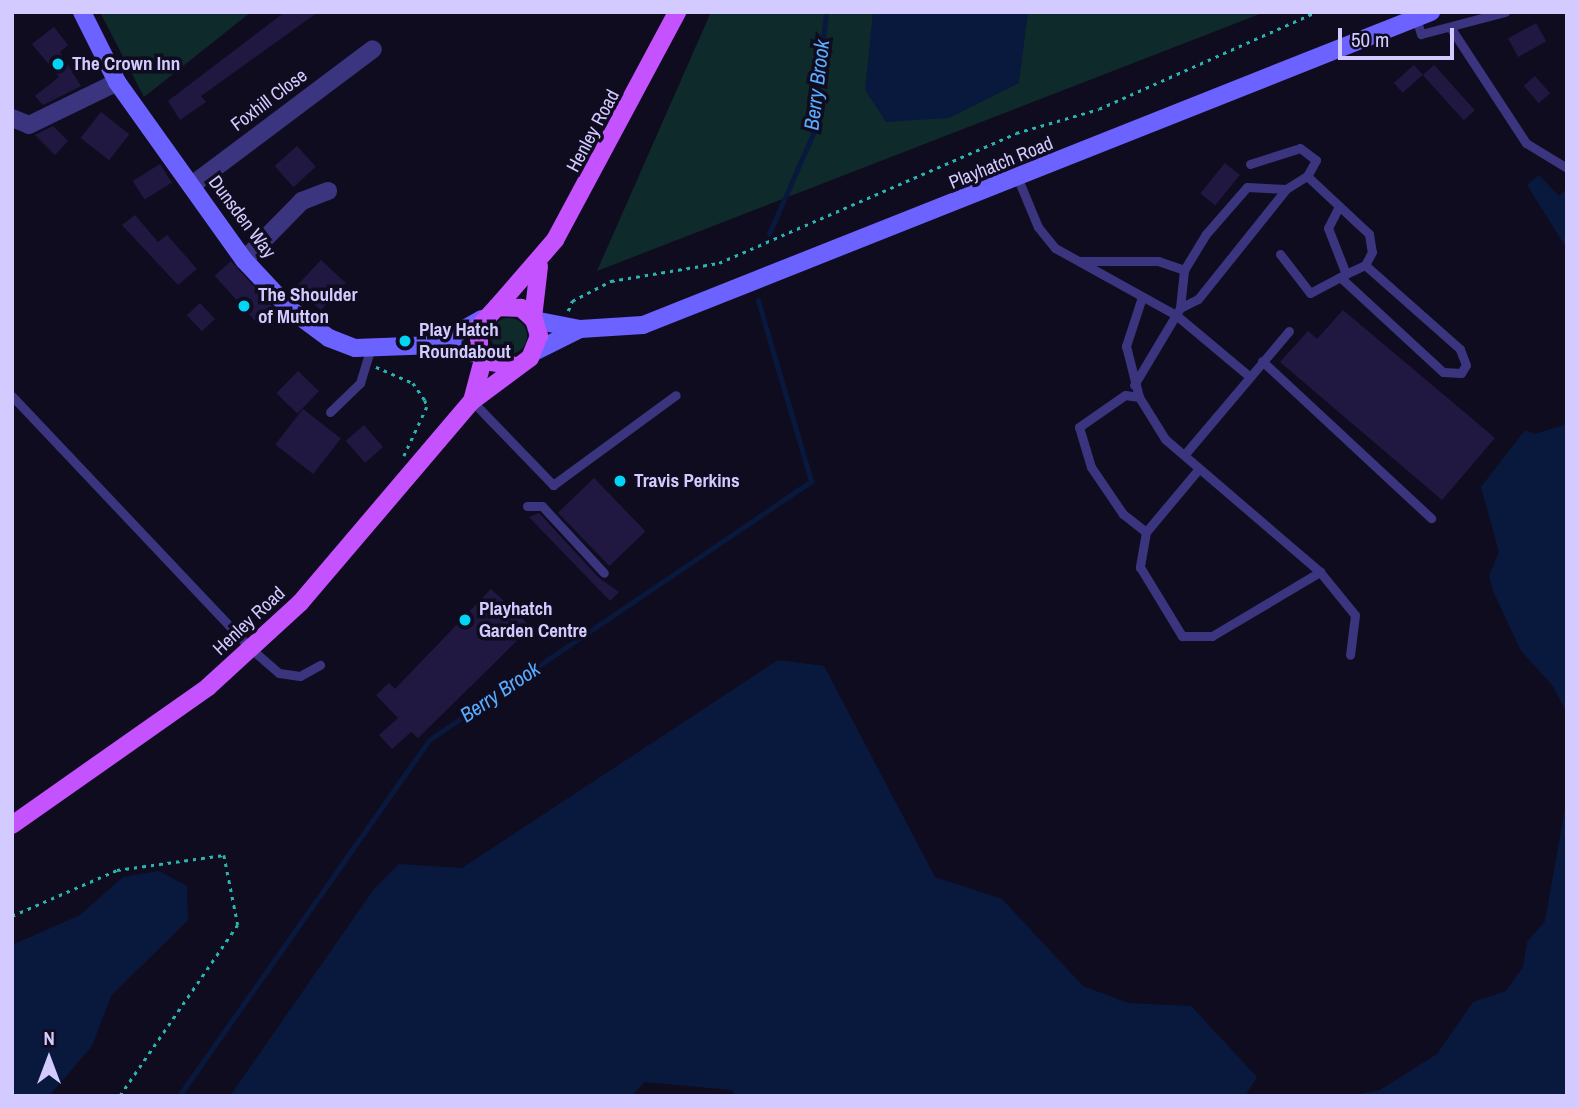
<!DOCTYPE html>
<style>
body{margin:0}
#map{position:relative;width:1579px;height:1108px;overflow:hidden;background:#100c20;font-family:"Archivo Narrow",sans-serif}
div>[style]{position:absolute}
[style*='--x']{left:calc(var(--x)*1px);top:calc(var(--y)*1px);width:calc(var(--w)*1px);rotate:calc(var(--a)*1deg)}
.green>*{inset:0;background:#0f2a2a}
.round{border-radius:50%}
.water>*{inset:0;background:#08193d}
.stream>*{height:4.5px;margin:-2.25px;padding:0 2.25px;transform-origin:2.25px;border-radius:2.25px;background:#08193d}
.building>*{inset:0;background:#211841;transform-origin:0 0}
.path>*{height:2.5px;margin-top:-1.25px;transform-origin:0;background:repeating-linear-gradient(90deg,#2ab4b0 0 3.5px,transparent 0 8.5px)}
.lane>*{height:9px;margin:-4.5px;padding:0 4.5px;transform-origin:4.5px;border-radius:4.5px;background:#3b3580}
.street>*{height:18px;margin:-9px;padding:0 9px;transform-origin:9px;border-radius:9px;background:#3b3580}
.secondary>*{height:18px;margin:-9px;padding:0 9px;transform-origin:9px;border-radius:9px;background:#6b62ff}
.primary>*{height:18px;margin:-9px;padding:0 9px;transform-origin:9px;border-radius:9px;background:#c452ff}
.dots>*{width:19px;height:19px;translate:-50% -50%;box-sizing:border-box;border:4px solid #100c20;border-radius:50%}
span{translate:-50% -50%;white-space:nowrap;text-align:center;line-height:1.15;-webkit-text-stroke:7px #100c20;paint-order:stroke}
.poi-label{font-size:19px;color:#d3cbff;font-weight:700}
.left{translate:0 -50%;text-align:left}
.street-label{font-size:19px;color:#d3cbff}
.water-label{font-size:21px;color:#59acff;font-style:italic}
.frame{position:absolute;inset:0;border:14px solid #d3cbff;pointer-events:none}
.north{position:absolute;left:14px;top:1024px;width:70px;height:70px;-webkit-text-stroke:5px #100c20;paint-order:stroke;rotate:0deg;font-size:19px;font-weight:700;line-height:28px;text-align:center;color:#d3cbff}
.north::after{content:'';display:block;margin:auto;width:24px;height:32px;background:#d3cbff;clip-path:polygon(50% 0,100% 100%,50% 72%,0 100%)}
.scale{position:absolute;left:1338px;top:28px;width:116px;height:32px;box-sizing:border-box;border:4px solid #d3cbff;border-top:0;padding-left:9px;font-size:21px;line-height:24px;white-space:nowrap;color:#d3cbff;-webkit-text-stroke:5px #100c20;paint-order:stroke}
</style>
<div id="map">
<div class="green">
<div style="clip-path:polygon(100px 12px,251px 12px,144px 97px)"></div>
<div style="clip-path:polygon(711px 12px,1265px 12px,597px 271px)"></div>
<div class="round" style="left:491px;top:318px;width:36px;height:36px"></div>
</div>
<div class="water">
<div style="clip-path:polygon(873px 12px,1028px 12px,1019px 83px,949px 118px,886px 122px,865px 90px)"></div>
<div style="clip-path:polygon(1539px 175px,1559px 196px,1567px 188px,1567px 249px,1527px 185px)"></div>
<div style="clip-path:polygon(1567px 424px,1567px 714px,1553px 686px,1521px 651px,1493px 591px,1489px 576px,1499px 552px,1481px 487px,1525px 430px,1535px 434px)"></div>
<div style="clip-path:polygon(778px 660px,824px 666px,935px 877px,1002px 899px,1083px 986px,1128px 1003px,1191px 1006px,1257px 1077px,1245px 1096px,737px 1096px,731px 1090px,645px 1082px,631px 1096px,230px 1096px,374px 889px,399px 864px,462px 868px)"></div>
<div style="clip-path:polygon(1567px 797px,1567px 1096px,1349px 1096px,1380px 1090px,1437px 1054px,1473px 1002px,1506px 991px,1523px 967px,1527px 942px,1545px 921px)"></div>
<div style="clip-path:polygon(159px 871px,187px 886px,188px 920px,111px 996px,92px 1046px,49px 1096px,12px 1096px,12px 945px,80px 915px,123px 877px)"></div>
</div>
<div class="stream">
<div style="--x:769;--y:234;--w:109;--a:-66.3"></div>
<div style="--x:813;--y:134;--w:123;--a:-83.9"></div>
<div style="--x:179;--y:1096;--w:435;--a:-54.9"></div>
<div style="--x:429;--y:740;--w:462;--a:-34.1"></div>
<div style="--x:811;--y:481;--w:188;--a:-106.4"></div>
</div>
<div class="building">
<div style="clip-path:polygon(285px 12px,318px 12px,201px 96px,206px 102px,180px 120px,168px 101px)"></div>
<div style="left:1536px;top:23px;width:21px;height:32px;rotate:61deg"></div>
<div style="clip-path:polygon(54px 27px,68px 45px,60px 52px,81px 86px,43px 105px,35px 96px,59px 77px,32px 44px)"></div>
<div style="left:1414px;top:65px;width:13px;height:27px;rotate:48deg"></div>
<div style="left:1434px;top:65px;width:61px;height:15px;rotate:48deg"></div>
<div style="left:1535px;top:76px;width:23px;height:15px;rotate:49deg"></div>
<div style="left:101px;top:112px;width:36px;height:33px;rotate:38deg"></div>
<div style="clip-path:polygon(53px 126px,68px 141px,55px 155px,35px 135px)"></div>
<div style="left:297px;top:146px;width:28px;height:30px;rotate:48deg"></div>
<div style="left:1225px;top:163px;width:19px;height:39px;rotate:39deg"></div>
<div style="left:160px;top:164px;width:22px;height:32px;rotate:58deg"></div>
<div style="clip-path:polygon(135px 215px,158px 242px,167px 235px,197px 269px,178px 285px,122px 225px)"></div>
<div style="left:321px;top:260px;width:34px;height:37px;rotate:43deg"></div>
<div style="left:231px;top:261px;width:64px;height:22px;rotate:48deg"></div>
<div style="left:200px;top:303px;width:22px;height:18px;rotate:47deg"></div>
<div style="clip-path:polygon(1343px 310px,1495px 438px,1442px 500px,1280px 362px,1308px 331px,1317px 339px)"></div>
<div style="left:298px;top:371px;width:29px;height:31px;rotate:44deg"></div>
<div style="left:303px;top:409px;width:48px;height:45px;rotate:38deg"></div>
<div style="left:364px;top:425px;width:29px;height:24px;rotate:49deg"></div>
<div style="left:594px;top:478px;width:74px;height:50px;rotate:46deg"></div>
<div style="clip-path:polygon(539px 513px,599px 578px,619px 592px,610px 601px,529px 517px)"></div>
<div style="clip-path:polygon(491px 589px,531px 627px,418px 738px,411px 732px,392px 749px,379px 735px,398px 718px,376px 695px,389px 683px,395px 689px)"></div>
</div>
<div class="path">
<div style="--x:568;--y:311;--w:11;--a:-68"></div>
<div style="--x:572;--y:301;--w:44;--a:-27.1"></div>
<div style="--x:611;--y:281;--w:109;--a:-9.5"></div>
<div style="--x:719;--y:263;--w:324;--a:-23.6"></div>
<div style="--x:1016;--y:133;--w:86;--a:-16.1"></div>
<div style="--x:1099;--y:109;--w:238;--a:-24.1"></div>
<div style="--x:376;--y:367;--w:40;--a:23.4"></div>
<div style="--x:413;--y:383;--w:21;--a:55"></div>
<div style="--x:425;--y:400;--w:7;--a:74"></div>
<div style="--x:427;--y:407;--w:54;--a:115.1"></div>
<div style="--x:12;--y:916;--w:115;--a:-23.7"></div>
<div style="--x:117;--y:870;--w:108;--a:-8"></div>
<div style="--x:224;--y:855;--w:71;--a:78.7"></div>
<div style="--x:238;--y:925;--w:208;--a:124.6"></div>
</div>
<div class="lane">
<div style="--x:1416;--y:18;--w:17;--a:73"></div>
<div style="--x:1421;--y:34;--w:87;--a:-14.7"></div>
<div style="--x:1452;--y:30;--w:135;--a:56.8"></div>
<div style="--x:1526;--y:143;--w:48;--a:31.4"></div>
<div style="--x:1250;--y:164;--w:52;--a:-17.7"></div>
<div style="--x:1300;--y:148;--w:20;--a:37"></div>
<div style="--x:1316;--y:160;--w:18;--a:119"></div>
<div style="--x:1307;--y:176;--w:85;--a:43.1"></div>
<div style="--x:1369;--y:234;--w:18;--a:81"></div>
<div style="--x:1372;--y:252;--w:15;--a:118"></div>
<div style="--x:1365;--y:265;--w:21;--a:155"></div>
<div style="--x:1346;--y:274;--w:49;--a:-111.4"></div>
<div style="--x:1328;--y:228;--w:22;--a:-63"></div>
<div style="--x:1018;--y:179;--w:52;--a:67.4"></div>
<div style="--x:1038;--y:227;--w:27;--a:51"></div>
<div style="--x:1055;--y:248;--w:138;--a:29"></div>
<div style="--x:1176;--y:315;--w:95;--a:39.9"></div>
<div style="--x:1280;--y:254;--w:49;--a:52.4"></div>
<div style="--x:1310;--y:293;--w:38;--a:-28"></div>
<div style="--x:1079;--y:261;--w:79;--a:0"></div>
<div style="--x:1158;--y:261;--w:28;--a:19"></div>
<div style="--x:1184;--y:270;--w:42;--a:-58.6"></div>
<div style="--x:1206;--y:234;--w:62;--a:-48.9"></div>
<div style="--x:1247;--y:187;--w:39;--a:3"></div>
<div style="--x:1340;--y:277;--w:140;--a:42.7"></div>
<div style="--x:1443;--y:372;--w:18;--a:3"></div>
<div style="--x:1461;--y:373;--w:9;--a:-58"></div>
<div style="--x:1466;--y:365;--w:17;--a:-111"></div>
<div style="--x:1460;--y:349;--w:127;--a:-138.5"></div>
<div style="--x:1142;--y:297;--w:52;--a:108.1"></div>
<div style="--x:1126;--y:346;--w:53;--a:75.7"></div>
<div style="--x:1139;--y:397;--w:49;--a:58.2"></div>
<div style="--x:1165;--y:439;--w:204;--a:40.6"></div>
<div style="--x:1320;--y:572;--w:55;--a:50.9"></div>
<div style="--x:1355;--y:615;--w:40;--a:97.1"></div>
<div style="--x:1180;--y:308;--w:20;--a:-27"></div>
<div style="--x:1198;--y:299;--w:141;--a:-51.3"></div>
<div style="--x:1286;--y:189;--w:25;--a:-32"></div>
<div style="--x:1262;--y:361;--w:231;--a:42.9"></div>
<div style="--x:1134;--y:385;--w:90;--a:-59.1"></div>
<div style="--x:1180;--y:308;--w:38;--a:-84"></div>
<div style="--x:12;--y:396;--w:347;--a:46.6"></div>
<div style="--x:250;--y:648;--w:38;--a:41"></div>
<div style="--x:279;--y:673;--w:21;--a:8"></div>
<div style="--x:300;--y:676;--w:23;--a:-29"></div>
<div style="--x:1139;--y:397;--w:14;--a:-172"></div>
<div style="--x:1125;--y:395;--w:56;--a:145.2"></div>
<div style="--x:1079;--y:427;--w:42;--a:73.3"></div>
<div style="--x:1091;--y:467;--w:57;--a:55.8"></div>
<div style="--x:1123;--y:514;--w:29;--a:38"></div>
<div style="--x:1146;--y:532;--w:36;--a:100"></div>
<div style="--x:1140;--y:567;--w:81;--a:58.7"></div>
<div style="--x:1182;--y:636;--w:30;--a:0"></div>
<div style="--x:1212;--y:636;--w:126;--a:-30.7"></div>
<div style="--x:472;--y:401;--w:117;--a:46"></div>
<div style="--x:553;--y:485;--w:152;--a:-36.2"></div>
<div style="--x:330;--y:412;--w:42;--a:-44"></div>
<div style="--x:360;--y:383;--w:34;--a:-73"></div>
<div style="--x:1185;--y:454;--w:161;--a:-49.8"></div>
<div style="--x:527;--y:506;--w:15;--a:0"></div>
<div style="--x:542;--y:506;--w:91;--a:47.2"></div>
<div style="--x:1146;--y:532;--w:80;--a:-50.1"></div>
</div>
<div class="street">
<div style="--x:12;--y:118;--w:18;--a:22"></div>
<div style="--x:29;--y:125;--w:98;--a:-26"></div>
<div style="--x:192;--y:185;--w:226;--a:-36.9"></div>
<div style="--x:244;--y:260;--w:83;--a:-45.5"></div>
<div style="--x:302;--y:201;--w:28;--a:-21"></div>
</div>
<div class="secondary">
<div style="--x:82;--y:12;--w:78;--a:63.4"></div>
<div style="--x:117;--y:82;--w:219;--a:54.5"></div>
<div style="--x:244;--y:260;--w:69;--a:46.8"></div>
<div style="--x:291;--y:310;--w:47;--a:36.4"></div>
<div style="--x:329;--y:338;--w:28;--a:21"></div>
<div style="--x:355;--y:348;--w:81;--a:-2.1"></div>
<div style="--x:436;--y:345;--w:48;--a:12"></div>
<div style="--x:534;--y:320;--w:47;--a:11.1"></div>
<div style="--x:580;--y:329;--w:63;--a:-3.6"></div>
<div style="--x:643;--y:325;--w:848;--a:-21.66"></div>
<div style="--x:436;--y:345;--w:53;--a:-29.5"></div>
<div style="--x:534;--y:352;--w:51;--a:-26.6"></div>
</div>
<div class="primary">
<div style="--x:497;--y:307;--w:89;--a:-49.1"></div>
<div style="--x:555;--y:240;--w:259;--a:-61.8"></div>
<div style="--x:533;--y:318;--w:52;--a:-83.4"></div>
<div style="--x:472;--y:401;--w:47;--a:-75.1"></div>
<div style="--x:12;--y:825;--w:240;--a:-35.1"></div>
<div style="--x:208;--y:687;--w:125;--a:-42.4"></div>
<div style="--x:300;--y:603;--w:265;--a:-49.6"></div>
<div style="--x:472;--y:401;--w:72;--a:-36.6"></div>
<div style="--x:530;--y:358;--w:24;--a:-68"></div>
<div style="--x:539;--y:336;--w:17;--a:-107"></div>
<div style="--x:534;--y:320;--w:18;--a:-137"></div>
<div style="--x:521;--y:308;--w:24;--a:-178"></div>
<div style="--x:497;--y:307;--w:26;--a:133"></div>
<div style="--x:479;--y:326;--w:22;--a:90"></div>
<div style="--x:479;--y:348;--w:18;--a:49"></div>
<div style="--x:491;--y:362;--w:26;--a:9"></div>
</div>
<div class="dots">
<div style="left:58px;top:64px;background:#00d5f6"></div>
<div style="left:244px;top:306px;background:#00d5f6"></div>
<div style="left:405px;top:341px;background:#00d5f6"></div>
<div style="left:620px;top:481px;background:#00d5f6"></div>
<div style="left:465px;top:620px;background:#00d5f6"></div>
</div>
<div class="poi-label">
<span class="left" style="left:72px;top:64px">The Crown Inn</span>
<span class="left" style="left:258px;top:306px">The Shoulder<br>of Mutton</span>
<span class="left" style="left:419px;top:341px">Play Hatch<br>Roundabout</span>
<span class="left" style="left:634px;top:481px">Travis Perkins</span>
<span class="left" style="left:479px;top:620px">Playhatch<br>Garden Centre</span>
</div>
<div class="street-label">
<span style="left:269px;top:100px;rotate:-37deg">Foxhill Close</span>
<span style="left:593px;top:131px;rotate:-62deg">Henley Road</span>
<span style="left:1001px;top:163px;rotate:-22deg">Playhatch Road</span>
<span style="left:242px;top:217px;rotate:53deg">Dunsden Way</span>
<span style="left:249px;top:621px;rotate:-43deg">Henley Road</span>
</div>
<div class="water-label">
<span style="left:817px;top:85px;rotate:-83deg">Berry Brook</span>
<span style="left:500px;top:692px;rotate:-34deg">Berry Brook</span>
</div>
<div class="frame"></div>
<div class="north">N</div>
<div class="scale">50 m</div>
</div>
